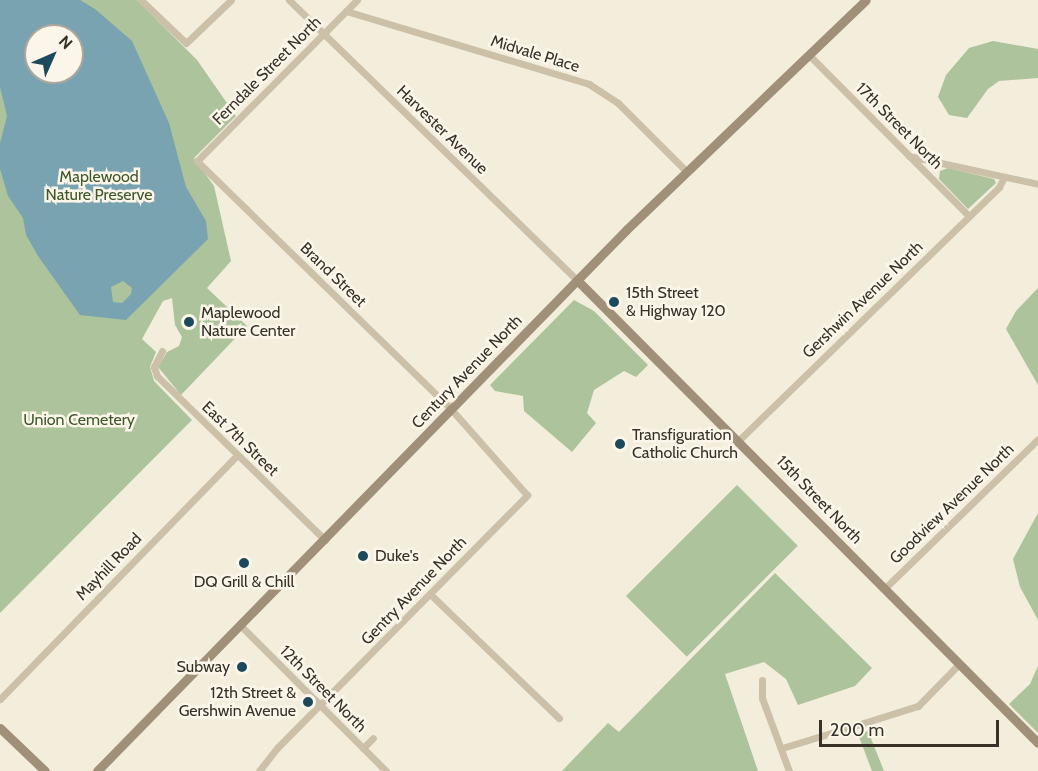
<!DOCTYPE html>
<style>
body{margin:0}
#map{position:relative;width:1038px;height:771px;overflow:hidden;background:#f3eddc;font-family:Cabin,sans-serif}
div>[style]{position:absolute}
[style*='--x']{left:calc(var(--x)*1px);top:calc(var(--y)*1px);width:calc(var(--w)*1px);rotate:calc(var(--a)*1deg)}
.green>*{inset:0;background:#adc39b;transform-origin:0 0}
.water>*{inset:0;background:#7aa3b2}
.street>*{height:7px;margin:-3.5px;padding:0 3.5px;transform-origin:3.5px;border-radius:3.5px;background:#ccc0a8}
.secondary>*{height:9px;margin:-4.5px;padding:0 4.5px;transform-origin:4.5px;border-radius:4.5px;background:#a08f79}
.dots>*{width:16px;height:16px;translate:-50% -50%;box-sizing:border-box;border:3px solid #fbf6e9;border-radius:50%}
span{translate:-50% -50%;white-space:nowrap;text-align:center;line-height:1.15;-webkit-text-stroke:5px #fbf6e9;paint-order:stroke}
.street-label{font-size:16px;color:#383128}
.park-label{font-size:16px;color:#3e582b}
.poi-label{font-size:16px;color:#383128}
.left{translate:0 -50%;text-align:left}
.right{translate:-100% -50%;text-align:right}
.north{position:absolute;left:24px;top:24px;width:60px;height:60px;box-sizing:border-box;background:#fbf6e9;border:2px solid #ada79c;border-radius:50%;rotate:45deg;font-size:16px;font-weight:700;line-height:24px;text-align:center;color:#383128}
.north::after{content:'';display:block;margin:auto;width:21px;height:27px;background:#1c4a5c;clip-path:polygon(50% 0,100% 100%,50% 72%,0 100%)}
.scale{position:absolute;left:819px;top:720px;width:180px;height:27px;box-sizing:border-box;border:3px solid #383128;border-top:0;padding-left:8px;font-size:18px;line-height:21px;white-space:nowrap;color:#383128;-webkit-text-stroke:4px #fbf6e9;paint-order:stroke}
</style>
<div id="map">
<div class="green">
<div style="clip-path:polygon(evenodd,0 0,137px 0,197px 60px,236px 116px,194px 158px,214px 186px,231px 261px,207px 288px,247px 326px,181px 395px,158px 367px,167px 352px,179px 346px,182px 337px,175px 325px,172px 298px,163px 301px,142px 339px,156px 352px,150px 367px,154px 381px,192px 420px,0 613px,0 0,36px 36px,72px 36px,72px 72px,36px 72px,36px 36px)"></div>
<div style="clip-path:polygon(993px 41px,1038px 49px,1038px 78px,999px 81px,988px 89px,967px 118px,949px 115px,938px 97px,946px 75px,969px 48px)"></div>
<div style="clip-path:polygon(948px 168px,994px 179px,996px 183px,968px 209px,939px 179px,940px 171px)"></div>
<div style="clip-path:polygon(1038px 288px,1038px 385px,1006px 329px,1016px 311px)"></div>
<div style="clip-path:polygon(574px 300px,594px 311px,648px 365px,636px 377px,624px 371px,594px 390px,587px 413px,596px 423px,572px 452px,524px 411px,523px 396px,495px 391px,490px 385px)"></div>
<div style="left:737px;top:485px;width:86px;height:157px;rotate:45deg"></div>
<div style="clip-path:polygon(1038px 513px,1038px 620px,1020px 587px,1013px 559px)"></div>
<div style="clip-path:polygon(775px 573px,872px 668px,855px 686px,798px 705px,786px 679px,764px 662px,725px 674px,758px 771px,562px 771px,608px 723px,619px 732px)"></div>
<div style="clip-path:polygon(1038px 666px,1038px 733px,1009px 704px,1030px 684px)"></div>
<div style="clip-path:polygon(868px 731px,884px 771px,872px 771px,858px 734px)"></div>
</div>
<div class="water">
<div style="clip-path:polygon(evenodd,0 0,80px 0,95px 9px,132px 41px,169px 123px,186px 187px,206px 221px,208px 239px,126px 320px,80px 315px,38px 256px,26px 235px,23px 218px,8px 196px,0 169px,0 143px,7px 116px,0 87px,0 0,36px 36px,72px 36px,72px 72px,36px 72px,36px 36px,0 0,123px 281px,132px 288px,131px 294px,122px 303px,113px 302px,111px 287px,123px 281px)"></div>
</div>
<div class="street">
<div style="--x:141;--y:0;--w:62;--a:43.7"></div>
<div style="--x:186;--y:43;--w:62;--a:-43.7"></div>
<div style="--x:289;--y:0;--w:402;--a:44.2"></div>
<div style="--x:346;--y:11;--w:254;--a:16.7"></div>
<div style="--x:589;--y:84;--w:35;--a:33"></div>
<div style="--x:618;--y:103;--w:98;--a:45"></div>
<div style="--x:809;--y:55;--w:227;--a:45.2"></div>
<div style="--x:909;--y:156;--w:132;--a:12.2"></div>
<div style="--x:162;--y:351;--w:18;--a:117"></div>
<div style="--x:154;--y:367;--w:9;--a:72"></div>
<div style="--x:157;--y:376;--w:235;--a:44.3"></div>
<div style="--x:738;--y:441;--w:364;--a:-44.2"></div>
<div style="--x:999;--y:187;--w:11;--a:-63"></div>
<div style="--x:884;--y:589;--w:215;--a:-44.2"></div>
<div style="--x:430;--y:594;--w:179;--a:43.9"></div>
<div style="--x:241;--y:626;--w:205;--a:45"></div>
<div style="--x:762;--y:680;--w:18;--a:90"></div>
<div style="--x:762;--y:698;--w:78;--a:69.7"></div>
<div style="--x:0;--y:699;--w:340;--a:-45.8"></div>
<div style="--x:854;--y:726;--w:67;--a:-17.4"></div>
<div style="--x:918;--y:706;--w:59;--a:-45.7"></div>
<div style="--x:363;--y:748;--w:14;--a:-45"></div>
<div style="--x:782;--y:748;--w:65;--a:-17"></div>
<div style="--x:259;--y:771;--w:29;--a:-52"></div>
<div style="--x:277;--y:748;--w:356;--a:-45.3"></div>
<div style="--x:527;--y:495;--w:115;--a:-131.5"></div>
<div style="--x:451;--y:409;--w:355;--a:-135.7"></div>
<div style="--x:197;--y:161;--w:227;--a:-45.2"></div>
</div>
<div class="secondary">
<div style="--x:577;--y:280;--w:653;--a:45.12"></div>
<div style="--x:0;--y:728;--w:62;--a:43.7"></div>
<div style="--x:97;--y:771;--w:757;--a:-45.64"></div>
<div style="--x:626;--y:230;--w:332;--a:-43.8"></div>
</div>
<div class="dots">
<div style="left:614px;top:302px;background:#1c4a5c"></div>
<div style="left:189px;top:322px;background:#1c4a5c"></div>
<div style="left:620px;top:444px;background:#1c4a5c"></div>
<div style="left:363px;top:556px;background:#1c4a5c"></div>
<div style="left:244px;top:563px;background:#1c4a5c"></div>
<div style="left:242px;top:667px;background:#1c4a5c"></div>
<div style="left:308px;top:702px;background:#1c4a5c"></div>
</div>
<div class="street-label">
<span style="left:535px;top:54px;rotate:17deg">Midvale Place</span>
<span style="left:267px;top:71px;rotate:-45deg">Ferndale Street North</span>
<span style="left:899px;top:126px;rotate:45deg">17th Street North</span>
<span style="left:442px;top:130px;rotate:44deg">Harvester Avenue</span>
<span style="left:333px;top:275px;rotate:44deg">Brand Street</span>
<span style="left:863px;top:300px;rotate:-44deg">Gershwin Avenue North</span>
<span style="left:467px;top:372px;rotate:-46deg">Century Avenue North</span>
<span style="left:240px;top:439px;rotate:44deg">East 7th Street</span>
<span style="left:819px;top:500px;rotate:46deg">15th Street North</span>
<span style="left:952px;top:504px;rotate:-44deg">Goodview Avenue North</span>
<span style="left:109px;top:567px;rotate:-46deg">Mayhill Road</span>
<span style="left:414px;top:591px;rotate:-46deg">Gentry Avenue North</span>
<span style="left:323px;top:689px;rotate:45deg">12th Street North</span>
</div>
<div class="park-label">
<span style="left:99px;top:186px">Maplewood<br>Nature Preserve</span>
<span style="left:79px;top:420px">Union Cemetery</span>
</div>
<div class="poi-label">
<span class="left" style="left:626px;top:302px">15th Street<br>&amp; Highway 120</span>
<span class="left" style="left:201px;top:322px">Maplewood<br>Nature Center</span>
<span class="left" style="left:632px;top:444px">Transfiguration<br>Catholic Church</span>
<span class="left" style="left:375px;top:556px">Duke's</span>
<span style="left:244px;top:582px">DQ Grill &amp; Chill</span>
<span class="right" style="left:230px;top:667px">Subway</span>
<span class="right" style="left:296px;top:702px">12th Street &amp;<br>Gershwin Avenue</span>
</div>
<div class="north">N</div>
<div class="scale">200 m</div>
</div>
